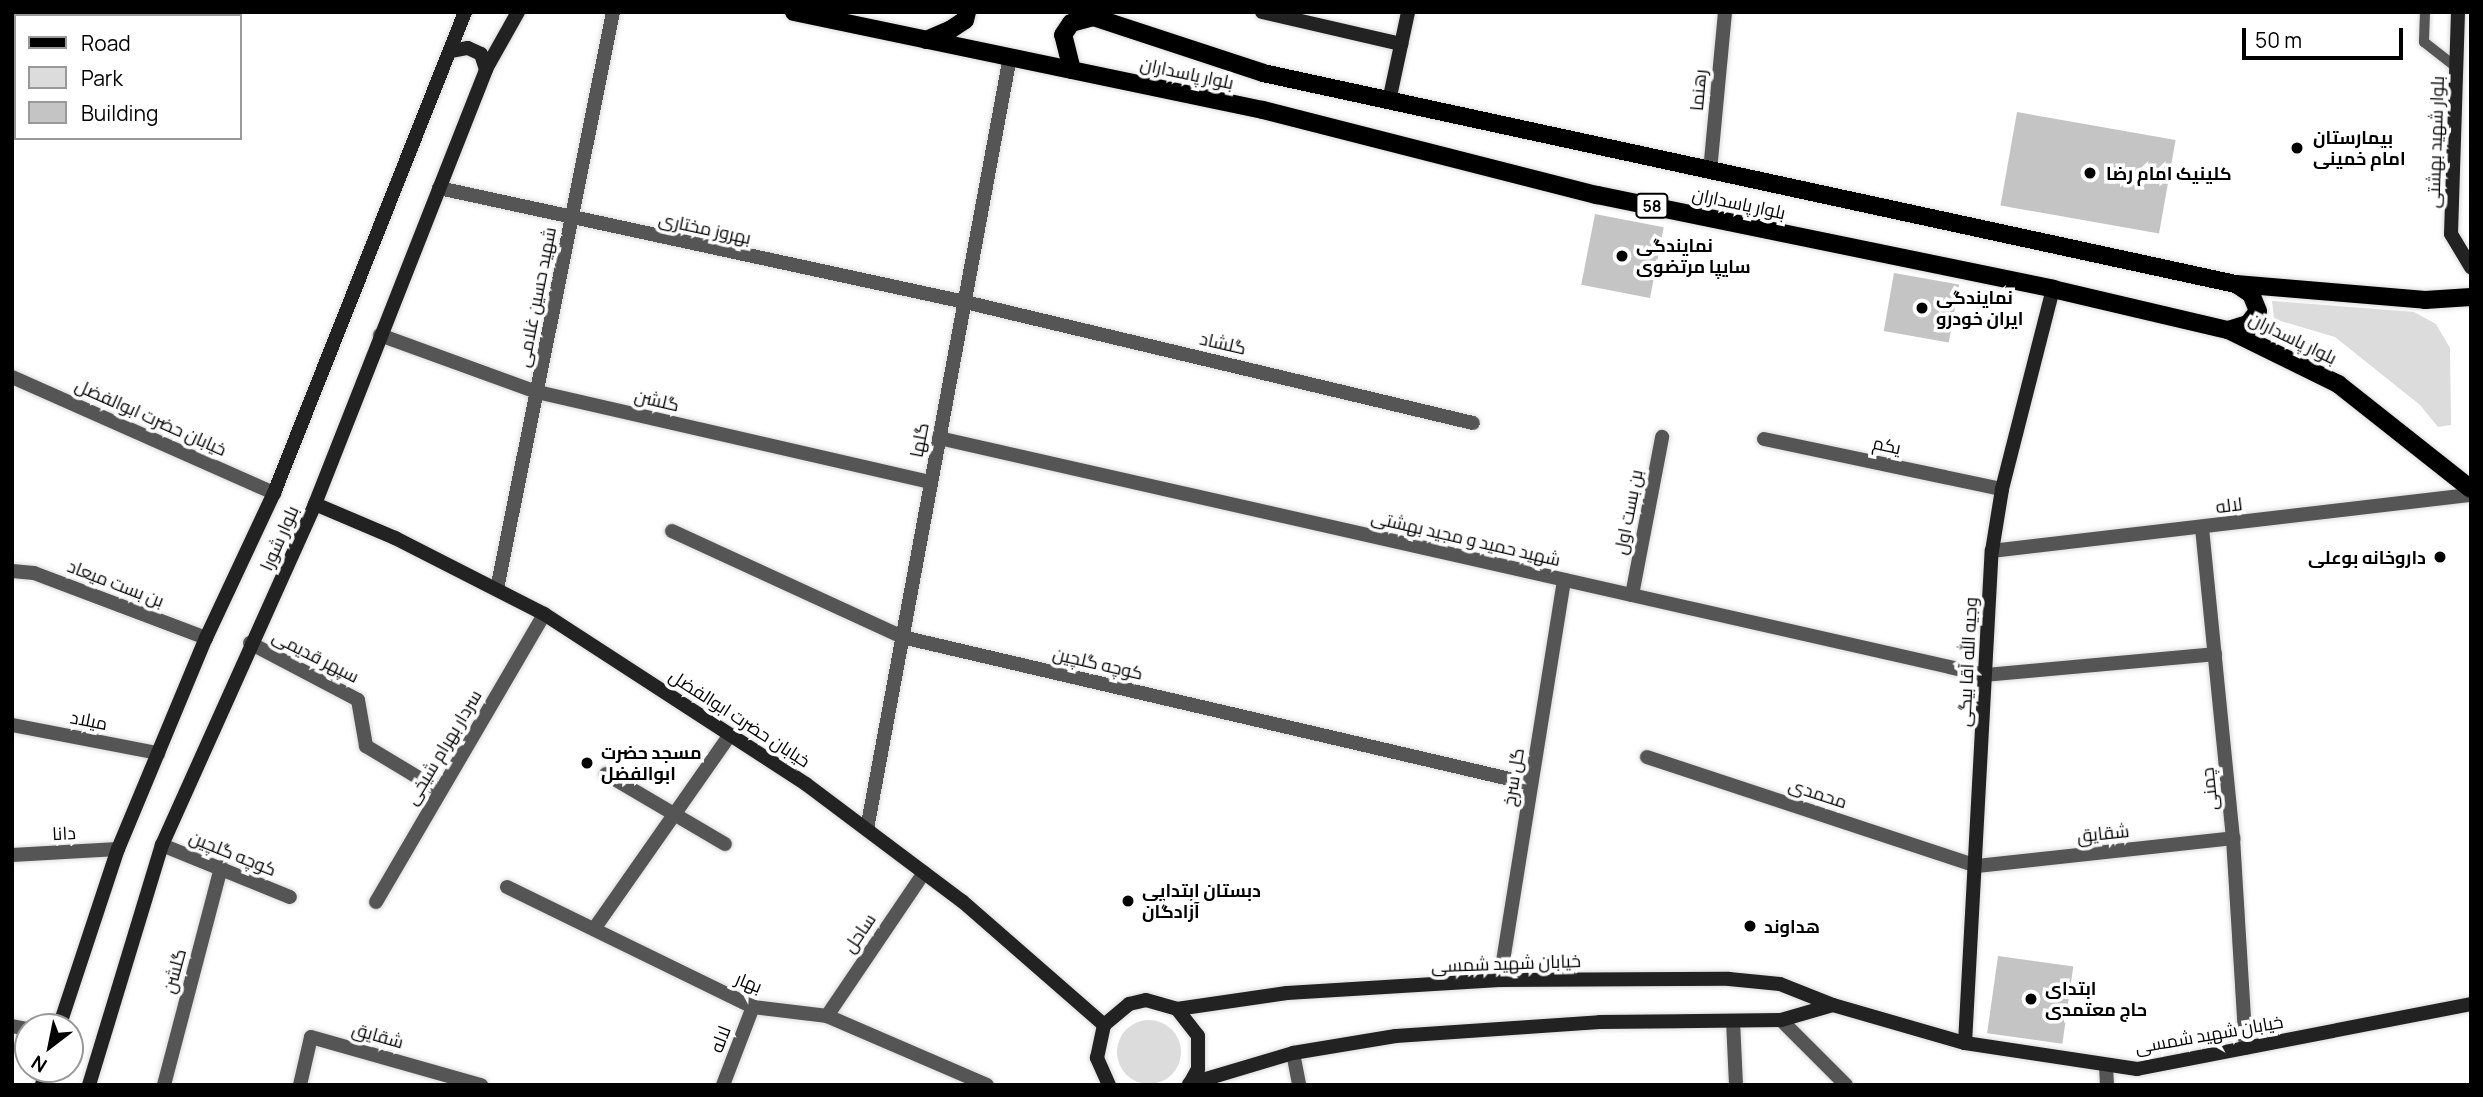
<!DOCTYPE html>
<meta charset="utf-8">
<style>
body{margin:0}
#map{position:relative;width:2483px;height:1097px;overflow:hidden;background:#fff;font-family:Manrope,Cairo,sans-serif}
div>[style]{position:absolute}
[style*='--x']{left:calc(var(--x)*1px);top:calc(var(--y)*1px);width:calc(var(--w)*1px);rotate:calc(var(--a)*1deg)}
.green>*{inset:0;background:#dcdcdc}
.round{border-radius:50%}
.building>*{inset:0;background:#c4c4c4;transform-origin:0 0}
.roads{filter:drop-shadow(0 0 2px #dbdbdb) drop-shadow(0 0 2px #dbdbdb)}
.lane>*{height:10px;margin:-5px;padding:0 5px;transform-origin:5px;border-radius:5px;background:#555}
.street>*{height:14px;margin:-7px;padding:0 7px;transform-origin:7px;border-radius:7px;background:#555}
.secondary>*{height:14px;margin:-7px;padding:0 7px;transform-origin:7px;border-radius:7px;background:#222}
.primary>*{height:18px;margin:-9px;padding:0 9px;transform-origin:9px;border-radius:9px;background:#000}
.dots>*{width:19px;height:19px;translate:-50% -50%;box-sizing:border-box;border:4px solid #fff;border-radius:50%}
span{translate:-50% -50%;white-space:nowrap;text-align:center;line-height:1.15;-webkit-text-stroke:7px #fff;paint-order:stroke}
.shield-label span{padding:2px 5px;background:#fff;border:2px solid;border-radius:5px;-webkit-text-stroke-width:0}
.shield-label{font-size:16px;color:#000;font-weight:700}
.street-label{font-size:18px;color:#000}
.poi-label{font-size:18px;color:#000;font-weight:700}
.left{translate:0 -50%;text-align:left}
.right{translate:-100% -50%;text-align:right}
.frame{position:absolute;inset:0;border:14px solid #000;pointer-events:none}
.legend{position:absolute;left:14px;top:14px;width:228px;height:126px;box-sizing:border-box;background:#fff;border:2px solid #999;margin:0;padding:9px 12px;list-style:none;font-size:21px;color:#000}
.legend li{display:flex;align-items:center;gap:14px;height:35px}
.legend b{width:35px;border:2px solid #999}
.north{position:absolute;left:14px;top:1013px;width:70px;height:70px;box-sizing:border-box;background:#fff;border:2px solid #999;border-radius:50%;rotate:212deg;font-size:19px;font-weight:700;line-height:28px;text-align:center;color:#000}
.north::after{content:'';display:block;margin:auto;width:24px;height:32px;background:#000;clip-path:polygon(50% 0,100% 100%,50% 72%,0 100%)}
.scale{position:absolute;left:2242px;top:28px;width:161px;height:32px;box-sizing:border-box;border:4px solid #000;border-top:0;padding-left:9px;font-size:21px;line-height:24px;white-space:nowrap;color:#000;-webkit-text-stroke:5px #fff;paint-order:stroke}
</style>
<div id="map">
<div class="green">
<div style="clip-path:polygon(2272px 301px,2414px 312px,2436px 324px,2450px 348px,2451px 425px,2438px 427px,2420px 405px,2335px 337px,2274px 319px)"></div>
<div class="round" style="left:1117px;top:1020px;width:64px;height:64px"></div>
</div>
<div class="building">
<div style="left:2017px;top:112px;width:161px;height:95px;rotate:10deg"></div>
<div style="left:1595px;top:214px;width:70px;height:72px;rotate:11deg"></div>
<div style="left:1894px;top:273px;width:66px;height:59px;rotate:10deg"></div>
<div style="left:1998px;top:956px;width:76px;height:78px;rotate:8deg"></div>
</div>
<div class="roads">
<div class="lane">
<div style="--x:2425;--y:12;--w:30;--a:92"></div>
<div style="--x:2424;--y:42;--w:41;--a:38"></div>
</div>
<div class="street">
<div style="--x:1710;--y:171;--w:160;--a:-84.6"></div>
<div style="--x:439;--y:188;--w:538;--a:12.23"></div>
<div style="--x:965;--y:302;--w:522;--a:13.4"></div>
<div style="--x:380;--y:335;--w:167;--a:20"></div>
<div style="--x:537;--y:392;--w:404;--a:12.9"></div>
<div style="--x:12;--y:377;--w:287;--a:23.9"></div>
<div style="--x:939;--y:438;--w:1073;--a:12.77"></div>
<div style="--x:1985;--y:675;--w:231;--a:-5.2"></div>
<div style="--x:1764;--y:439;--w:243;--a:11.9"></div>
<div style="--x:2202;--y:528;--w:312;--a:84.3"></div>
<div style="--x:2233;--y:838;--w:210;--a:86.5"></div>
<div style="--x:672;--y:531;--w:253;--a:24.7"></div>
<div style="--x:902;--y:637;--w:646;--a:13.15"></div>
<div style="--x:1992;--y:551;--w:482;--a:-6.7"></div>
<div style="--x:12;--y:571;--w:22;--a:5"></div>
<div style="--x:34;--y:573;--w:184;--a:20.7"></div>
<div style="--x:497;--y:589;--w:589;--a:-78.63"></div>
<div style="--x:1632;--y:595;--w:161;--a:-79.2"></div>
<div style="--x:250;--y:643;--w:122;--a:27.8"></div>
<div style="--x:358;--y:700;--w:47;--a:80.1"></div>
<div style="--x:366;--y:746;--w:85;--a:31.1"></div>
<div style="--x:12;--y:725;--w:149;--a:10.9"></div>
<div style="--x:1647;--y:757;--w:348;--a:18.3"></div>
<div style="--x:1977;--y:866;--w:258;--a:-6.2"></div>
<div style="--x:606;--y:774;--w:138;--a:30.5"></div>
<div style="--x:867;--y:829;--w:785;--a:-79.51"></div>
<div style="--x:162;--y:845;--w:138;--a:22.1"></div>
<div style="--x:12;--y:855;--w:106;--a:-3.2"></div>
<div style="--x:507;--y:887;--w:274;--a:26"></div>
<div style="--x:753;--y:1007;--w:75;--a:6.9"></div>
<div style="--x:827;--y:1016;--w:174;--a:23.3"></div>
<div style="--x:376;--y:902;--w:333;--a:-59.7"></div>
<div style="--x:594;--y:929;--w:237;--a:-55"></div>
<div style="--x:1500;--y:980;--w:405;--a:-80.9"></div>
<div style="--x:827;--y:1016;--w:173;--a:-55.9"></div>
<div style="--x:1781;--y:1020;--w:92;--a:45"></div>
<div style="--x:1733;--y:1021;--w:64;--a:87.3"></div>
<div style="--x:12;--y:1026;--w:16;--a:11"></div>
<div style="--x:1293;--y:1053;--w:33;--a:79"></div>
<div style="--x:2106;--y:1066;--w:19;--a:87"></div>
<div style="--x:164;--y:1085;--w:225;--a:-75.3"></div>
<div style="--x:300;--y:1085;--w:49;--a:-77.1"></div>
<div style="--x:311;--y:1037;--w:177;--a:15.8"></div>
<div style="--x:723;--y:1085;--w:84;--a:-69"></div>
</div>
<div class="secondary">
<div style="--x:1262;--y:12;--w:143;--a:13"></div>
<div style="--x:2458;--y:12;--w:222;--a:91.8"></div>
<div style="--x:2451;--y:234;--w:39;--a:59"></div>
<div style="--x:452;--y:51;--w:16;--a:-11"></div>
<div style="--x:468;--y:48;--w:14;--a:25"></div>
<div style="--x:481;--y:54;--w:16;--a:72"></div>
<div style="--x:1389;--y:101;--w:91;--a:-77.9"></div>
<div style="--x:315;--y:504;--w:87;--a:23"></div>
<div style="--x:395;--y:538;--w:167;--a:27"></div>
<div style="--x:544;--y:614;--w:312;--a:33"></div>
<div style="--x:806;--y:784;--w:195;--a:36.9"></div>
<div style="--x:962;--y:901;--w:189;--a:41.1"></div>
<div style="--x:1177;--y:1009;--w:111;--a:-8.3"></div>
<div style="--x:1287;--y:993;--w:213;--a:-3.5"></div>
<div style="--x:1500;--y:980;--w:229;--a:-0.3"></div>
<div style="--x:1729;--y:979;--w:51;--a:5.6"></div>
<div style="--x:1780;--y:984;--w:57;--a:21.6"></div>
<div style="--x:1833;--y:1005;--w:137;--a:16.1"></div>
<div style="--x:1965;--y:1043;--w:174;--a:8.6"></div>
<div style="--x:2137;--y:1069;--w:340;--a:-11"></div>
<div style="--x:59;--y:1027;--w:188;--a:-71.7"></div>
<div style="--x:118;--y:849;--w:229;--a:-67.4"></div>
<div style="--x:206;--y:638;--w:160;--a:-64.9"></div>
<div style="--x:274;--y:493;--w:518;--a:-68.34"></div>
<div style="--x:1965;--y:1043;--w:493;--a:-86.9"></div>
<div style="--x:1992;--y:551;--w:63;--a:-80.8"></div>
<div style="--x:2002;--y:489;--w:206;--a:-75.7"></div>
<div style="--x:1189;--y:1084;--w:109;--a:-16.6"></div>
<div style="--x:1293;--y:1053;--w:104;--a:-9.4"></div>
<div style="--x:1396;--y:1036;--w:204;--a:-3.9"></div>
<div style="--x:1600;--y:1022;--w:181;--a:-0.6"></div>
<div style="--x:1781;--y:1020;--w:54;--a:-16.1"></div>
<div style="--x:42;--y:1085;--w:16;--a:-76"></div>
<div style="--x:89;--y:1085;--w:251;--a:-73.1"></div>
<div style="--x:162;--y:845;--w:374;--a:-65.8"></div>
<div style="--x:315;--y:504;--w:467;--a:-68.5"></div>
<div style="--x:486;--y:69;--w:65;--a:-60.7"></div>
<div style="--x:1109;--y:1085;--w:30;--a:-114"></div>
<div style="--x:1097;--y:1058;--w:34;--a:-78"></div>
<div style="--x:1104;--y:1025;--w:33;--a:-40"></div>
<div style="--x:1129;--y:1004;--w:17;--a:-13"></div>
<div style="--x:1146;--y:1000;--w:32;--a:16"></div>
<div style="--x:1177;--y:1009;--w:34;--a:52"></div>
<div style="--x:1198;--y:1036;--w:33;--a:90"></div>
<div style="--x:1198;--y:1069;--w:18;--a:119"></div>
</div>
<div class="primary">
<div style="--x:794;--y:12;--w:479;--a:11.8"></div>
<div style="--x:1263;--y:110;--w:345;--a:14.3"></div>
<div style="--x:1597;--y:195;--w:466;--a:11.6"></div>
<div style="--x:2053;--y:289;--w:180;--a:13.2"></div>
<div style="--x:2228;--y:330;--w:123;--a:26.1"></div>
<div style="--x:2338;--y:384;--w:169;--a:38.3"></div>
<div style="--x:1078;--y:12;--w:195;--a:18.2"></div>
<div style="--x:1263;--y:73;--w:996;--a:12.24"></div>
<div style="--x:2236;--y:284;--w:190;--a:4.8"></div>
<div style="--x:2425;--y:300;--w:46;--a:-3.7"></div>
<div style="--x:926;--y:40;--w:26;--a:-23"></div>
<div style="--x:950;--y:30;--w:18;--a:-34"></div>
<div style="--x:965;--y:20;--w:8;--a:-76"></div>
<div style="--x:1072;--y:70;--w:36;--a:-104"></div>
<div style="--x:1063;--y:35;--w:14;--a:-56"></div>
<div style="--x:1071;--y:23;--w:23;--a:-15"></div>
<div style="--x:2228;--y:330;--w:21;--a:-17"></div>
<div style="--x:2248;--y:324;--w:16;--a:-52"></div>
<div style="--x:2258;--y:311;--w:18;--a:-112"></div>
<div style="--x:2251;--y:294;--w:18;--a:-146"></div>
</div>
</div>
<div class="dots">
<div style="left:2297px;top:148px;background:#000"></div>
<div style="left:2090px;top:173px;background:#000"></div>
<div style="left:1622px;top:256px;background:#000"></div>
<div style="left:1922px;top:308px;background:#000"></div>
<div style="left:2440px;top:557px;background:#000"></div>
<div style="left:587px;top:763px;background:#000"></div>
<div style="left:1128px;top:901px;background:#000"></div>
<div style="left:1750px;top:926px;background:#000"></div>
<div style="left:2031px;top:999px;background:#000"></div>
</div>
<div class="shield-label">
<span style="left:1652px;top:206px">58</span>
</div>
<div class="street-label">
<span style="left:1187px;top:73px;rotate:12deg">بلوار پاسداران</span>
<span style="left:1698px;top:90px;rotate:-85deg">رهنما</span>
<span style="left:2435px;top:142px;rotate:-88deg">بلوار شهید بهشتی</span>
<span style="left:1739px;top:203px;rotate:12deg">بلوار پاسداران</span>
<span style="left:705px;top:228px;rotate:12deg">بهروز مختاری</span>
<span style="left:536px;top:297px;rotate:-79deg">شهید حسین غلامی</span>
<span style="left:2293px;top:338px;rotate:26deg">بلوار پاسداران</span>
<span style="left:1223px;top:343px;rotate:13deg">گلشاد</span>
<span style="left:657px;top:400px;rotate:13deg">گلشن</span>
<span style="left:151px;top:417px;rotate:24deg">خیابان حضرت ابوالفضل</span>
<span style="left:919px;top:440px;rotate:-79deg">گلها</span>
<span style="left:1887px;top:445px;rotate:12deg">یکم</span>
<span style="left:2229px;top:505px;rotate:-7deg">لاله</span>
<span style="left:1628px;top:512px;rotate:-79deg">بن بست اول</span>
<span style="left:279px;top:538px;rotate:-66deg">بلوار شورا</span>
<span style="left:1466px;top:538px;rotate:13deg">شهید حمید و مجید بهشتی</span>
<span style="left:116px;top:583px;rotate:21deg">بن بست میعاد</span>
<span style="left:316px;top:656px;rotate:27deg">سپهر قدیمی</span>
<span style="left:1967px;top:662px;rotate:-87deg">وجیه الله آقا بیگی</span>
<span style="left:1098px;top:663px;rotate:13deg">کوچه گلچین</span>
<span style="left:740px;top:718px;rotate:33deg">خیابان حضرت ابوالفضل</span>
<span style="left:89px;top:720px;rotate:11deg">میلاد</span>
<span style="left:443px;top:747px;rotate:-59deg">سردار بهرام شیخی</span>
<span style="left:1513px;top:777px;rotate:-81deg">گل سرخ</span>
<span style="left:2209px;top:789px;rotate:-96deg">چمنی</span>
<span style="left:1818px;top:793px;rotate:18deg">محمدی</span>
<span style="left:64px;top:833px;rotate:-3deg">دانا</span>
<span style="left:2103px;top:833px;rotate:-6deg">شقایق</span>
<span style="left:233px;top:853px;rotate:22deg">کوچه گلچین</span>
<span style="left:859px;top:933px;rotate:-56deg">ساحل</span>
<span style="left:1506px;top:963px;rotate:-2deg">خیابان شهید شمسی</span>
<span style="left:174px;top:971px;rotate:-75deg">گلشن</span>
<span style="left:749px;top:982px;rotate:22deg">بهار</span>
<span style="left:2209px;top:1034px;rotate:-10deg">خیابان شهید شمسی</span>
<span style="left:378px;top:1035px;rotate:16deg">شقایق</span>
<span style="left:720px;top:1039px;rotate:-69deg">لاله</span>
</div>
<div class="poi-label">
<span class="left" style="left:2313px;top:148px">بیمارستان<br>امام خمینی</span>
<span class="left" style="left:2106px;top:173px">کلینیک امام رضا</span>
<span class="left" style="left:1636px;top:256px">نمایندگی<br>سایپا مرتضوی</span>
<span class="left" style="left:1936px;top:308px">نمایندگی<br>ایران خودرو</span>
<span class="right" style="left:2426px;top:557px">داروخانه بوعلی</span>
<span class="left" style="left:601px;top:763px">مسجد حضرت<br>ابوالفضل</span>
<span class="left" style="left:1142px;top:901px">دبستان ابتدایی<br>آزادگان</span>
<span class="left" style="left:1764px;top:926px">هداوند</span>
<span class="left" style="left:2045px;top:999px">ابتدای<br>حاج معتمدی</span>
</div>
<div class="frame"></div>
<ul class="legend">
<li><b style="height:9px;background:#000"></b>Road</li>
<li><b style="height:19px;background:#dcdcdc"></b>Park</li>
<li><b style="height:19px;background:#c4c4c4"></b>Building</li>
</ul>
<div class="north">N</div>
<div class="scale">50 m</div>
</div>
